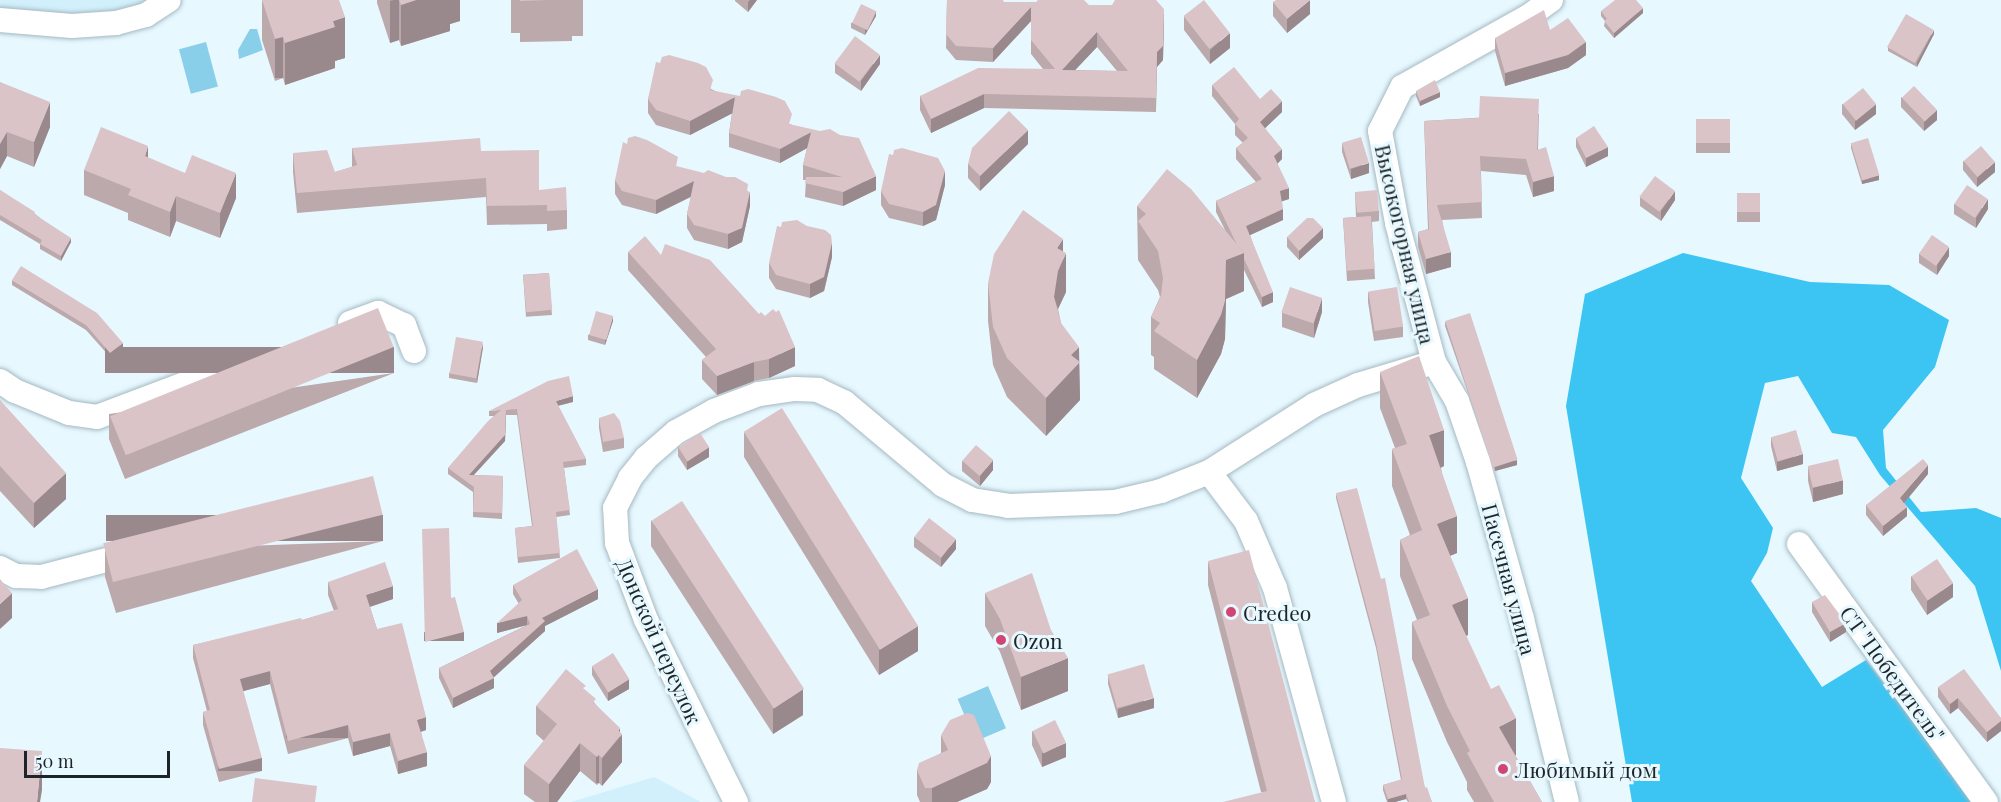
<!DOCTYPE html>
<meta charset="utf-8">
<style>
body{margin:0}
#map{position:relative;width:2001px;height:802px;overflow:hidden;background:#e7f8ff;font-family:"Playfair Display",serif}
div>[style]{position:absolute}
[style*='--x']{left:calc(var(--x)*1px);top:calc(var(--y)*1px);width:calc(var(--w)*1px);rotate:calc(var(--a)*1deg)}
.built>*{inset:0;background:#d2f0fc}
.green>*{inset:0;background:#89cfea;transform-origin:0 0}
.forest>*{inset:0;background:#3cc5f2}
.roads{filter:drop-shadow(0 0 2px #a5b9c1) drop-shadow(0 0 2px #a5b9c1)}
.minor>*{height:24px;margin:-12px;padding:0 12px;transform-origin:12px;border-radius:12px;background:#fff}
.wall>*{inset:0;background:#bba9ac;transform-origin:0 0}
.shaded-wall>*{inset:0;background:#99898c;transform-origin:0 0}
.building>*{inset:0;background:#dac4c8;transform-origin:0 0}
.dots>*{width:16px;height:16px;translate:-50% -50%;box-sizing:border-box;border:3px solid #e7f8ff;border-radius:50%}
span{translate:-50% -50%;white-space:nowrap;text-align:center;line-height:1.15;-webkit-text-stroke:6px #e7f8ff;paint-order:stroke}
.street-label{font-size:21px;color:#1d2528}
.poi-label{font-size:21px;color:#1d2528}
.left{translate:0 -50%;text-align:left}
.scale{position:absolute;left:24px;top:751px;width:146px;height:27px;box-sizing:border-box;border:3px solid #1d2528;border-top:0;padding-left:8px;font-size:18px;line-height:21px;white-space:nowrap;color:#1d2528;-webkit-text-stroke:4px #e7f8ff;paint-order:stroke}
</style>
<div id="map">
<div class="built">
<div style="clip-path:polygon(0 0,166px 0,113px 19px,0 14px)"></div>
<div style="clip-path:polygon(654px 777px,701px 802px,571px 802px)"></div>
</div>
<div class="green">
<div style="clip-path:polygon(250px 29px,257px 29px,263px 50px,239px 59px,238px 50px)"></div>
<div style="left:206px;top:42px;width:46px;height:28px;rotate:75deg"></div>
<div style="left:988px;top:686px;width:46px;height:33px;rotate:67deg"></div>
</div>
<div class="forest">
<div style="clip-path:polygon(1683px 253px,1810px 282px,1889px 285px,1949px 320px,1935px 367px,1883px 430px,1886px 468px,1921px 512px,1976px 508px,2001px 518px,2001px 671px,1975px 586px,1880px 475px,1856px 437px,1832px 433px,1798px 376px,1765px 383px,1741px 478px,1773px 528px,1767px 553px,1751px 581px,1822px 687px,1866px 660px,1973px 802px,1632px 802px,1566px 406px,1585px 294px)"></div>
</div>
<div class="roads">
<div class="minor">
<div style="--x:1551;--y:0;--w:27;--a:144"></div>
<div style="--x:1529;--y:16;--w:145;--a:150.8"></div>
<div style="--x:1402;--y:87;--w:49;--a:116.6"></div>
<div style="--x:1380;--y:131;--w:94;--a:79.5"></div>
<div style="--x:1397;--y:223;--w:144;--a:75.1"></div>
<div style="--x:1434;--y:362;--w:45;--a:59.5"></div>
<div style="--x:1457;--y:401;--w:65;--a:71"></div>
<div style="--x:1478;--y:462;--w:163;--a:74.3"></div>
<div style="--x:1522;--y:619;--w:188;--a:76.2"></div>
<div style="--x:0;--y:20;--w:72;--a:4.8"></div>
<div style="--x:72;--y:26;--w:44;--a:-3.9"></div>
<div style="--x:116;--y:23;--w:31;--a:-15"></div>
<div style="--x:146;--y:15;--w:27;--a:-33"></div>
<div style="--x:350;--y:323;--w:30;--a:-20"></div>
<div style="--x:378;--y:313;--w:29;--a:25"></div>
<div style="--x:404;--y:325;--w:28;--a:69"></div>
<div style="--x:0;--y:381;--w:18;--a:34"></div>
<div style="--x:15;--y:391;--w:58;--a:22.2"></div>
<div style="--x:69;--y:413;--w:28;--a:8"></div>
<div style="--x:97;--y:417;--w:139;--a:-20.7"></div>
<div style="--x:1209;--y:472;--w:61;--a:52.9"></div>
<div style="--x:1246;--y:521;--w:73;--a:66.6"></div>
<div style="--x:1275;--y:588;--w:222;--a:74.6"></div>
<div style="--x:1799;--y:544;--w:319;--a:54.1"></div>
<div style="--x:0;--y:568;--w:18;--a:27"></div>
<div style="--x:16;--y:576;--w:25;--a:2"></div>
<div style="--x:41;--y:577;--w:99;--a:-14.6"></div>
<div style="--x:736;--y:802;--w:203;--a:-116.3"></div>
<div style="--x:646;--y:620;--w:82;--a:-110.6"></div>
<div style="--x:617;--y:543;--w:35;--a:-93"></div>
<div style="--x:615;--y:508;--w:34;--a:-63"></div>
<div style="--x:630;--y:478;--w:26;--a:-51"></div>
<div style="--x:646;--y:458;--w:40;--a:-41"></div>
<div style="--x:676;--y:432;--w:43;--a:-28.9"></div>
<div style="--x:714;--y:411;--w:48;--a:-20.7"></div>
<div style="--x:759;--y:394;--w:36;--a:-8"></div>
<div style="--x:795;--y:389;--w:23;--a:2"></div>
<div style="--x:818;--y:390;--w:29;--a:25"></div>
<div style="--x:844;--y:402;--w:129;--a:40"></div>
<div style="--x:943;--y:485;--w:33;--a:27"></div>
<div style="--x:972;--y:500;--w:36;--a:9"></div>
<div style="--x:1008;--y:506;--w:107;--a:-2.1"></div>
<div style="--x:1115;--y:502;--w:47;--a:-13.4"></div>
<div style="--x:1161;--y:491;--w:52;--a:-21.6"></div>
<div style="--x:1209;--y:472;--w:125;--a:-32.5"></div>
<div style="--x:1314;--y:405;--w:48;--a:-24.4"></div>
<div style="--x:1358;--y:385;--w:79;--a:-16.8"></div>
</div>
</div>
<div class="wall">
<div style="clip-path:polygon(262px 0,345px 58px,335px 61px,335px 68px,285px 85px,283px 78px,275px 81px,262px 40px)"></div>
<div style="clip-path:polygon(377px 0,460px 0,460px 21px,450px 24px,450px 31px,401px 46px,399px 40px,390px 43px,377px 3px)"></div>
<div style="clip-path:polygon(511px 0,583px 0,583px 36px,572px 36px,572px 41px,520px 42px,520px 33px,511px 33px)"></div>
<div style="clip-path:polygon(735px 0,757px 0,748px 12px,735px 1px)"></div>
<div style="clip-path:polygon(evenodd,947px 0,1089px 5px,1164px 23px,1163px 60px,1157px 67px,1156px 112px,984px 108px,931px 133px,920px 110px,920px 96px,1043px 69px,1031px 54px,1031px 21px,993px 62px,956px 60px,946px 48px,947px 0,1097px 47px,1117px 71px,1075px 70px,1097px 47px)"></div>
<div style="clip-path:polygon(1273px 2px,1310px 14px,1287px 33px,1273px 16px)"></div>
<div style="clip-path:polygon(1601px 11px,1643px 13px,1614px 38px,1604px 26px,1605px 21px,1601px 16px)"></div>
<div style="clip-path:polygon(876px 16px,865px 35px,851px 28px,851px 23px)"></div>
<div style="clip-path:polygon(1184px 16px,1230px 48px,1210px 64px,1184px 30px)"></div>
<div style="clip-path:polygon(1550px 30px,1586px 55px,1568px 68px,1505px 86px,1495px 51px,1495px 38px)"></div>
<div style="clip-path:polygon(1934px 34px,1917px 67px,1888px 51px,1888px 47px)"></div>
<div style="clip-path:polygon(660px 63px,713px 90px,792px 125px,876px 190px,843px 206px,805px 197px,806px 180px,803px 180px,803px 165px,807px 148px,780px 163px,729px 147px,729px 133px,732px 113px,690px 135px,656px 125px,648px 113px,648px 99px)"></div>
<div style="clip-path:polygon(835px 63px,880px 64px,861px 91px,835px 73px)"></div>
<div style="clip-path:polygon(0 82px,50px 127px,34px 167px,7px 156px,0 169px)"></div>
<div style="clip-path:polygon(1212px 85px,1260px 99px,1282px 112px,1265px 128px,1282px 159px,1277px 164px,1289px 199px,1282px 201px,1283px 220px,1250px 235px,1273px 302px,1262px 307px,1244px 270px,1244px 291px,1226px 299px,1225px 339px,1221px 354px,1197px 398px,1154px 369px,1154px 357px,1151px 355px,1151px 317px,1160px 297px,1158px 290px,1138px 260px,1137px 206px,1225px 230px,1216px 212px,1216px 201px,1256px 182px,1236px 159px,1236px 148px,1243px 143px,1235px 135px,1235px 124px,1212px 96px)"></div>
<div style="clip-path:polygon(1416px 91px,1440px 97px,1420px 106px,1416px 96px)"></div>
<div style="clip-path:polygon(1901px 97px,1937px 120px,1924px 131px,1901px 107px)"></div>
<div style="clip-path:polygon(1842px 104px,1876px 114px,1855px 130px,1842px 114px)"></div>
<div style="clip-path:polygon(1539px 114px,1538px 149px,1554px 191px,1533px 197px,1526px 175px,1481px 171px,1482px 218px,1442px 220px,1451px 267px,1426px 274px,1418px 247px,1418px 232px,1428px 229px,1424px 121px)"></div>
<div style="left:1696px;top:119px;width:34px;height:34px"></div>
<div style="clip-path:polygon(1576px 138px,1608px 156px,1586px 167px,1576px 147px)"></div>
<div style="clip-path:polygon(1342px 143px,1369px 173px,1351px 179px,1342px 152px)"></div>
<div style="clip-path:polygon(1851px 143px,1879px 180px,1862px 184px,1851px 148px)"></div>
<div style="clip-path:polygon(1028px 144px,980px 191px,968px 178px,968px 164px)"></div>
<div style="clip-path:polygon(352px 148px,481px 151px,539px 190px,567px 210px,567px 229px,547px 231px,547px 224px,487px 225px,486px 197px,297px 213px,293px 172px,293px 153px,335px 172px,352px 167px)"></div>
<div style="clip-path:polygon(148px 158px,236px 198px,220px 238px,176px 221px,170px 237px,128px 220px,128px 213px,84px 195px,84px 170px)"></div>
<div style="clip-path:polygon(1963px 161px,1995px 172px,1977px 187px,1963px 170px)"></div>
<div style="clip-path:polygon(678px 167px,748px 191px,750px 206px,742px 242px,728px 249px,694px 240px,687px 228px,687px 214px,691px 197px,656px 214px,622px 205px,615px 194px,615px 180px)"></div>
<div style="clip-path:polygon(945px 185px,936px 220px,923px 226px,889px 218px,881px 205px,881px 191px)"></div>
<div style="clip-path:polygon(0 190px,35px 214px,71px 242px,61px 261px,40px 249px,40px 244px,0 220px)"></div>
<div style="clip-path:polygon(1355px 192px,1379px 211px,1379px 221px,1372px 222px,1375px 279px,1347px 281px,1343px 218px,1356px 217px)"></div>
<div style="left:1737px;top:193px;width:23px;height:29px"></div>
<div style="clip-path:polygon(1640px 197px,1675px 200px,1661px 221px,1640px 206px)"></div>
<div style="clip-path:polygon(1954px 204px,1988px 209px,1976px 228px,1954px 214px)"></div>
<div style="clip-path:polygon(1287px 237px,1323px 238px,1299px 260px,1287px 247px)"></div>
<div style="clip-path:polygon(1063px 251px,1066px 292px,1058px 309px,1061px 323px,1079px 361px,1080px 400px,1046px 436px,1007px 397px,993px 365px,988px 321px,988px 283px)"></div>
<div style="clip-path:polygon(628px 252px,661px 255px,795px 366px,769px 378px,754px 381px,717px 395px,702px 379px,702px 360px,706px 357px,628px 270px)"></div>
<div style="clip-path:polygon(1919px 254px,1949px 256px,1937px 275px,1919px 263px)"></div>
<div style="clip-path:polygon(832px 257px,824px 291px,810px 298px,776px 289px,769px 278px,769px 263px)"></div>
<div style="left:549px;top:273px;width:42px;height:26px;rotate:86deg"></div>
<div style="clip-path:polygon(12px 280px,123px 347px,110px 357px,86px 330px,12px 285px)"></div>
<div style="clip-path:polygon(1368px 292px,1403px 327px,1403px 337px,1374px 341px,1368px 302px)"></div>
<div style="clip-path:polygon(1322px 312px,1314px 338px,1282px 327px,1282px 313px)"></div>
<div style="clip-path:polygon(613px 321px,605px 345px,588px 340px,588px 335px)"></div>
<div style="clip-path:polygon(1445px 321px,1517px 465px,1495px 471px,1445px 326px)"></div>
<div style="clip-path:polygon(483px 347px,477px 383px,449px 378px,449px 373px)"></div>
<div style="clip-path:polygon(1380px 372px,1444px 466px,1441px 468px,1457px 553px,1450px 556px,1468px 635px,1466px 636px,1515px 755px,1542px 802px,1474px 802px,1467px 790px,1467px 782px,1447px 742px,1412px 659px,1412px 622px,1417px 620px,1400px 576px,1400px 540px,1410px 535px,1392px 486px,1392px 449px,1395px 448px,1380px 408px)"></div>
<div style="clip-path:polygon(394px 373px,125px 479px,109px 439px,109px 414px)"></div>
<div style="clip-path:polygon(0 400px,66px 499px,34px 528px,0 491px)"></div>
<div style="clip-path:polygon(573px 402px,558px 406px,586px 459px,586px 465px,564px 468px,570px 515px,556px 517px,560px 558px,518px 563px,515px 528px,532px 526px,517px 415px,506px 415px,505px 441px,474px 475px,503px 476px,502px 519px,473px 517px,473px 492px,448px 474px,448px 468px,494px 416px,489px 416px,489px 411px)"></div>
<div style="clip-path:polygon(599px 418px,624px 438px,624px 448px,603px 452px,599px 428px)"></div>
<div style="clip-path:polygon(744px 432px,918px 651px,879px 675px,744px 457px)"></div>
<div style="clip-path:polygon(1771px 437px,1803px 464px,1777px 471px,1771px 446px)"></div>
<div style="clip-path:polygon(678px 446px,709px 457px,687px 470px,678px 456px)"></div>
<div style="clip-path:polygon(962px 461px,993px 470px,980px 486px,962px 471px)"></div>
<div style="clip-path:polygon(1808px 467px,1843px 494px,1813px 502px,1808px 481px)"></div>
<div style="clip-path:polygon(1928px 474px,1904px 503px,1907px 516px,1883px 536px,1866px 515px,1866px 505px)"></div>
<div style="clip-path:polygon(1336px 493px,1425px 788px,1432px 802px,1408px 802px,1406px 799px,1395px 802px,1387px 802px,1383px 790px,1383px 785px,1401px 780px,1376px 648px,1336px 498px)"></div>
<div style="clip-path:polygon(651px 520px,803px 715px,773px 734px,651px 546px)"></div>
<div style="clip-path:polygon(914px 537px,956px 549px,941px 567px,914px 547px)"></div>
<div style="clip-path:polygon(383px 541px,116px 613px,105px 577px,105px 551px)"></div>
<div style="clip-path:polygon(1208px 561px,1315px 802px,1261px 792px,1208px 585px)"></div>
<div style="clip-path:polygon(1911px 576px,1953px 597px,1927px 615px,1911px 590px)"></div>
<div style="clip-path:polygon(328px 582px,393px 599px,370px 607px,377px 629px,426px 730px,421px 732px,427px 766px,398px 774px,390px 746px,353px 756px,348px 738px,288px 754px,270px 684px,243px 691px,262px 771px,219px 782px,203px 725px,203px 712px,207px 711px,193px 658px,193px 645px,302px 620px,334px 611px,328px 595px)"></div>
<div style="clip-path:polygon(513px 585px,598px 599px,545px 626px,545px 631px,493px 677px,494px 688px,453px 708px,439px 678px,439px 668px,527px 625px,497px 633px,519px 604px,513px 594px)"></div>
<div style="clip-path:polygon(985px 593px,1068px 691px,1021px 710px,1000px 652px,985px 626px)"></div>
<div style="clip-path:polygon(1812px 602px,1846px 632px,1830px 642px,1812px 612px)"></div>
<div style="clip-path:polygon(592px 666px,629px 689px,608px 701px,592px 675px)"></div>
<div style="clip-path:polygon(1108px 675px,1154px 708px,1118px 718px,1108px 684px)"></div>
<div style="clip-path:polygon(1938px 687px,2001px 718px,2001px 731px,1987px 742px,1958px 708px,1950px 714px,1938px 697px)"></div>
<div style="clip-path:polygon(586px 691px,596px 705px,620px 732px,622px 762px,602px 786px,599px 783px,597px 785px,580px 771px,557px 802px,535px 802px,524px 794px,524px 765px,544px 741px,536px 734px,536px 706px)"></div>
<div style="clip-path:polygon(1032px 731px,1066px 757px,1042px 767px,1032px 745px)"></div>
<div style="clip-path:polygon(941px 735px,991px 782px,987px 789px,957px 802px,920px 802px,917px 795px,917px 770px,941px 753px)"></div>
</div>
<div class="shaded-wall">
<div style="clip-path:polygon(394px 0,399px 0,399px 40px,390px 43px,390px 1px)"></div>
<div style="clip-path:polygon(416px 0,460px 0,460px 21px,450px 24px,450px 31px,401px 46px,401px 5px)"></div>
<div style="clip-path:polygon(750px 0,757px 0,748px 12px,748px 2px)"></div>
<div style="clip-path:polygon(1310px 0,1310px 14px,1287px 33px,1287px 19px)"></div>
<div style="clip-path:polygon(1031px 7px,1031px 21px,993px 62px,993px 48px)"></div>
<div style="clip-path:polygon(1643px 8px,1643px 13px,1614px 38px,1614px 33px)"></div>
<div style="clip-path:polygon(1164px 9px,1163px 60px,1157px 67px,1156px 112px,1157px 52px)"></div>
<div style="clip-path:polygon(876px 11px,876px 16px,865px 35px,865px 30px)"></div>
<div style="clip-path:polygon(345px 17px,345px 58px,335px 61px,335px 68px,285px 85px,285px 43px,333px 21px)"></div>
<div style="clip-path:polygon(1934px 30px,1934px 34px,1917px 67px,1917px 62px)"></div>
<div style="clip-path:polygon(1097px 32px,1097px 47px,1062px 84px,1062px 70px)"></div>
<div style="clip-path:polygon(1230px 33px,1230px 48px,1210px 64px,1210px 50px)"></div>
<div style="left:283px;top:37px;width:41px;height:8px;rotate:90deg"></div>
<div style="clip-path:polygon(1586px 42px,1586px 55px,1568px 68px,1505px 86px,1505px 73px)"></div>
<div style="clip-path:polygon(880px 55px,880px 64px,861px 91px,861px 81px)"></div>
<div style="clip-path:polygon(1440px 92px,1440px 97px,1420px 106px,1420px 101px)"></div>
<div style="clip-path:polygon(984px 94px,984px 108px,931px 133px,931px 119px)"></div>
<div style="clip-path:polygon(735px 97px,735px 112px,690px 135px,690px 121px)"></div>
<div style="clip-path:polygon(1282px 101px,1282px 112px,1260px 133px,1260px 122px)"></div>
<div style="clip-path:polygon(50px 102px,50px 127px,34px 167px,34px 142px)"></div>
<div style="clip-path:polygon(1876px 104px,1876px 114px,1855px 130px,1855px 121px)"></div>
<div style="clip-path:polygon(1937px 110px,1937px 120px,1924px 131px,1924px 122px)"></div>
<div style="clip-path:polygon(1028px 130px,1028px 144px,980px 191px,980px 176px)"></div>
<div style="clip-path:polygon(7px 132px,7px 156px,0 169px,0 144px)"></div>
<div style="clip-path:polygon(811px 132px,811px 146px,780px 163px,780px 149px)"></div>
<div style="clip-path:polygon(148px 146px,148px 172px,145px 156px)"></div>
<div style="clip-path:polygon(1608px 147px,1608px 156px,1586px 167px,1586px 158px)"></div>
<div style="clip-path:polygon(1282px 149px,1282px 159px,1274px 167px,1274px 156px)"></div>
<div style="clip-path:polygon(1995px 162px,1995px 172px,1977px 187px,1977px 178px)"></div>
<div style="clip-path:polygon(1369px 163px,1369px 173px,1351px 179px,1351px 169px)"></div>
<div style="clip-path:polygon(945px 171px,945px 185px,936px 220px,923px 226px,923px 212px)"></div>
<div style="clip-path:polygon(236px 173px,236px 198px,220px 238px,220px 213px)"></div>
<div style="clip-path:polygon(1879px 175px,1879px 180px,1862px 184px,1862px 180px)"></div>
<div style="clip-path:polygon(876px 176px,876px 190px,843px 206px,843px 192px)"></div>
<div style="clip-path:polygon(1554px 176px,1554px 191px,1533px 197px,1533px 182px)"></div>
<div style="clip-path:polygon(694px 181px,694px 195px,656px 214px,656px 200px)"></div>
<div style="clip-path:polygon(1289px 188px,1289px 199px,1280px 202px,1280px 191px)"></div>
<div style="clip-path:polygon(1675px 191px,1675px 200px,1661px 221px,1661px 211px)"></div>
<div style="clip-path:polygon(750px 192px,750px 206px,742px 242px,728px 249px,728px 234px)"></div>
<div style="clip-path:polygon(176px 196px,176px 221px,170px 237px,170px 212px)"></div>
<div style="clip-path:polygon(1988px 199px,1988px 209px,1976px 228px,1976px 218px)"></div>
<div style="clip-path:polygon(1283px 209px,1283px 220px,1246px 237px,1246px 226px)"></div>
<div style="clip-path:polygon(1323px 228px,1323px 238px,1299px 260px,1299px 251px)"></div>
<div style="clip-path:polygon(71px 238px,71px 242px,61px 261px,61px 256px)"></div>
<div style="clip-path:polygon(1063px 239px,1063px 260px,1066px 253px,1066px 292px,1058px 309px,1054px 297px,1057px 248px)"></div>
<div style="clip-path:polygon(832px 243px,832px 257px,824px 291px,810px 298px,810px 284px)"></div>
<div style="clip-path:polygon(1949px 247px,1949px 256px,1937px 275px,1937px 265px)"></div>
<div style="clip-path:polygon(1451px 252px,1451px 267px,1426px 274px,1426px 259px)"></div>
<div style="clip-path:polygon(1244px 253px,1244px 291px,1226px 299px,1225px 339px,1221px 354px,1197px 398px,1197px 360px,1226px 260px)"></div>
<div style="clip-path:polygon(1273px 292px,1273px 302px,1262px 307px,1262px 297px)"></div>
<div style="clip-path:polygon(1322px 298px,1322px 312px,1314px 338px,1314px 323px)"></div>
<div style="clip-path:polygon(613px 316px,613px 321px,605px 345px,605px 340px)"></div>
<div style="clip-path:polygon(483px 342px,483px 347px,477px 383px,477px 378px)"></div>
<div style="clip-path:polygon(123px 343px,123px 347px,110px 357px,110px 353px)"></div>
<div style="left:394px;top:347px;width:26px;height:289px;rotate:90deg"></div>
<div style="clip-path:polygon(795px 347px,795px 366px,769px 378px,769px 359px)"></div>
<div style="clip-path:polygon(1079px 347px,1080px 400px,1046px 436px,1046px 398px,1071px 355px)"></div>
<div style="clip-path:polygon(754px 362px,754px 381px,717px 395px,717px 376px)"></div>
<div style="clip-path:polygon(573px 396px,573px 402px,556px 406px,556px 401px)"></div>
<div style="clip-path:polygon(506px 410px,505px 441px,469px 480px,469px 475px)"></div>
<div style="clip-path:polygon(1444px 430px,1444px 466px,1429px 472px,1429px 435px)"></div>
<div style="clip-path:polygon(709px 447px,709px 457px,687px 470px,687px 460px)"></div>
<div style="clip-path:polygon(1803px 454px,1803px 464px,1777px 471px,1777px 462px)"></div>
<div style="clip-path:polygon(993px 460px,993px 470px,980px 486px,980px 476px)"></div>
<div style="clip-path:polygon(1517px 460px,1517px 465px,1495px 471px,1495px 467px)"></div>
<div style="clip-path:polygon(1928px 465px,1928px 474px,1900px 508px,1900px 498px)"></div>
<div style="clip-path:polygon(66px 473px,66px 499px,34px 528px,34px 503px)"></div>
<div style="clip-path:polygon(1843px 480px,1843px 494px,1813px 502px,1813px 488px)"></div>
<div style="clip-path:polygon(1907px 507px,1907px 516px,1883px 536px,1883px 526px)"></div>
<div style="left:383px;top:515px;width:26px;height:277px;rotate:90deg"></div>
<div style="clip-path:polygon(1457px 516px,1457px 553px,1437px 561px,1437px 524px)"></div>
<div style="clip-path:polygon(956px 539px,956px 549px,941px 567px,941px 558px)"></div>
<div style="clip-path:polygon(1953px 583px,1953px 597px,1927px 615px,1927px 601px)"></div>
<div style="clip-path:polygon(393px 586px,393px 599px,366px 608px,366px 595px)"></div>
<div style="clip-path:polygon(598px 589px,598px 599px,545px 626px,545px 631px,491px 680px,494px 678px,494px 688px,453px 708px,453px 698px,490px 671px,540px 619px)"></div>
<div style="clip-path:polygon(12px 593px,12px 618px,0 629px,0 604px)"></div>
<div style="clip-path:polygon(1468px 598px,1468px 635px,1452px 642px,1452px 605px)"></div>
<div style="clip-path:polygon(527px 616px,527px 625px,497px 633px,497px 623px)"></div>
<div style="clip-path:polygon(1846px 623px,1846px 632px,1830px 642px,1830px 632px)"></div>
<div style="clip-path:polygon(918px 626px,918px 651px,879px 675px,879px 650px)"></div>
<div style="left:464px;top:632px;width:9px;height:40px;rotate:90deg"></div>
<div style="clip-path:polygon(1068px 658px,1068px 691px,1021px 710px,1021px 677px)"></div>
<div style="clip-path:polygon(270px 671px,270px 684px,240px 692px,240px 679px)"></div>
<div style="clip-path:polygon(629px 679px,629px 689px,608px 701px,608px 692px)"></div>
<div style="clip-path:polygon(803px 689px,803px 715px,773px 734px,773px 709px)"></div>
<div style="clip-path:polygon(1154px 698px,1154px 708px,1118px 718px,1118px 709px)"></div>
<div style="clip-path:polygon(1958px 698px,1958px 708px,1950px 714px,1950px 704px)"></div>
<div style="clip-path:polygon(426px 717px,426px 730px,417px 733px,417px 720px)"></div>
<div style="clip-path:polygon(1516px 718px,1516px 755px,1499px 763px,1499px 727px)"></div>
<div style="clip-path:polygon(2001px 721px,2001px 731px,1987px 742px,1987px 732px)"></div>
<div style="left:348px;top:725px;width:13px;height:62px;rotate:90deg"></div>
<div style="clip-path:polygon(620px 728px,620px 737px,622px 734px,622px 762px,602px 786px,602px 758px)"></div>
<div style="clip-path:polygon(390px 733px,390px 746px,353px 756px,353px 742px)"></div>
<div style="clip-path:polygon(580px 743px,580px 771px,557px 802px,549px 802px,549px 784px)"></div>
<div style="clip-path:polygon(1066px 743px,1066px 757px,1042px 767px,1042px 753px)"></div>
<div style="clip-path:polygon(42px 751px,42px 790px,40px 802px,37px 802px)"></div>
<div style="clip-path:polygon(427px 752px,427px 766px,398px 774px,398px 761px)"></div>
<div style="left:599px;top:755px;width:28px;height:3px;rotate:90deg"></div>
<div style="clip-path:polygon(991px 756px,991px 782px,987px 789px,957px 802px,932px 802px,932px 788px)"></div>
<div style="left:262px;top:758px;width:13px;height:44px;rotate:90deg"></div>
<div style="clip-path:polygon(1406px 794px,1406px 799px,1395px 802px,1388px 802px,1388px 799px)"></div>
</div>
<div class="building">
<div style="clip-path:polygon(262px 0,339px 0,345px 17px,333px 21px,335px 27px,285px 43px,283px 37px,275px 39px)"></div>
<div style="clip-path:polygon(399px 0,416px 0,401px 5px)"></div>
<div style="clip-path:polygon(520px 0,548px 0,520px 1px)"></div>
<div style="clip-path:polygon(evenodd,947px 0,1003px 0,1004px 2px,1036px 2px,1038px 0,1084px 0,1089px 5px,1112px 5px,1115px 0,1156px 0,1164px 9px,1163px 46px,1157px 52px,1156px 98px,984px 94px,931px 119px,920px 96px,978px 68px,1055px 69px,1031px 40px,1031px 7px,993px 48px,956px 46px,946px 34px,947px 0,1097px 32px,1128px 71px,1062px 70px,1097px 32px)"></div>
<div style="left:1204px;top:0;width:42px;height:26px;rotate:52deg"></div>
<div style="clip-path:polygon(1276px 0,1310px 0,1287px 19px,1273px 2px)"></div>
<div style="clip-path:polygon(1615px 0,1636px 0,1643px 8px,1614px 33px,1604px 21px,1607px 19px,1601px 11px)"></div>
<div style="left:861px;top:4px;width:17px;height:21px;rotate:25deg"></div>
<div style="clip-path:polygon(1544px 10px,1550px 30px,1568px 18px,1586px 42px,1568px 55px,1505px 73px,1495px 38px)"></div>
<div style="left:1906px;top:14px;width:32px;height:38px;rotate:30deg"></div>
<div style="left:855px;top:36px;width:31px;height:34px;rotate:37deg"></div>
<div style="clip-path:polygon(669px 55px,698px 63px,706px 67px,713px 80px,710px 90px,740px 96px,741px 91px,748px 89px,776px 97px,785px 101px,792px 114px,789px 124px,820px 131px,830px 129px,840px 135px,859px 138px,876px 176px,843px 192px,805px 183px,806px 177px,842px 177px,803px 165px,811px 132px,780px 149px,729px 133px,735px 97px,690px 121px,656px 110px,648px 99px,656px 62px,660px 63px,662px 57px)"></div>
<div style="clip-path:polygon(1234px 67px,1260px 99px,1271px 89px,1282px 101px,1260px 122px,1282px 149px,1274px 156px,1289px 188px,1280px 191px,1283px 209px,1246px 226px,1273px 292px,1262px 297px,1244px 259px,1244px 253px,1237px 245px,1216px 201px,1262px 179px,1236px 148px,1248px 138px,1235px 124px,1239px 119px,1212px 85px)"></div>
<div style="clip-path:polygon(1435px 80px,1440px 92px,1420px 101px,1416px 91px)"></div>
<div style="clip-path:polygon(0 82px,50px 102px,34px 142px,7px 132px,0 144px)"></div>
<div style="left:1914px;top:86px;width:33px;height:17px;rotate:46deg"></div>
<div style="left:1863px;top:88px;width:21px;height:26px;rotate:51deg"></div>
<div style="clip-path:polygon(1480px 96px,1539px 99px,1537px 150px,1546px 147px,1554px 176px,1533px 182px,1526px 159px,1480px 156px,1482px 202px,1437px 205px,1451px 252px,1426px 259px,1418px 232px,1429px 229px,1424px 121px,1479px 118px)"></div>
<div style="clip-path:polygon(1009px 111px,1028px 130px,980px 176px,968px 164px,972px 148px)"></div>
<div style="left:1696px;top:119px;width:34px;height:24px"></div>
<div style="clip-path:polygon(1594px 126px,1608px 147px,1586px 158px,1576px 138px)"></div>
<div style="clip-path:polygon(101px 127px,148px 146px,145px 156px,185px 173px,192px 155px,236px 173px,220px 213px,176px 196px,170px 212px,128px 195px,131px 189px,84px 170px)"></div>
<div style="clip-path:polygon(635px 136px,647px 140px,678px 157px,676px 166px,704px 173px,708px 170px,726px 177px,735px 177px,748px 184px,747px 191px,750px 192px,742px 228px,728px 234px,694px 225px,687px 214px,694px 181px,656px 200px,622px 191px,615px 180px,623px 142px,627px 144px,628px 138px)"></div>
<div style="left:1361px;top:137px;width:27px;height:20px;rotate:73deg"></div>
<div style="clip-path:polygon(480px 138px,481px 151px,539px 150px,539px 190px,566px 187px,567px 210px,547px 211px,547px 205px,487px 206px,486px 178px,297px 193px,293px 153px,327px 150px,335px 172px,357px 165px,352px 148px)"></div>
<div style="left:1868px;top:138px;width:39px;height:18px;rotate:73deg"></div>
<div style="left:1981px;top:146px;width:21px;height:23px;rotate:49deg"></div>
<div style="clip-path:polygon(902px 148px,938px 158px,945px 171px,936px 205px,923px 212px,889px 204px,881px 191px,889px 154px,893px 155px,894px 150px)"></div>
<div style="clip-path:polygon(1167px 169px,1191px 189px,1244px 253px,1226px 260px,1225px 301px,1221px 315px,1197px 360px,1154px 331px,1160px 323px,1151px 317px,1161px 295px,1163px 278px,1158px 251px,1138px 221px,1146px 214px,1137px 206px)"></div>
<div style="left:1655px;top:176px;width:25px;height:26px;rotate:37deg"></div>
<div style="left:1967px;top:185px;width:25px;height:23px;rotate:34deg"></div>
<div style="clip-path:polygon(0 190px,35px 212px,34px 214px,71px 238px,61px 256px,40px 244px,42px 240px,0 215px)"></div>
<div style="left:1377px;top:190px;width:21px;height:22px;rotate:85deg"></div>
<div style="left:1737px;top:193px;width:23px;height:19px"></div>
<div style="clip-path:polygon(1023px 210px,1063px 239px,1057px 248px,1066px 253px,1058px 271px,1054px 297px,1061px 323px,1079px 347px,1071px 355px,1080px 362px,1046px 398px,1007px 358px,993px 327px,988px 283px,994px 254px)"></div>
<div style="left:1371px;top:216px;width:53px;height:28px;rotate:86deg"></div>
<div style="clip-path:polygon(1307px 218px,1313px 218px,1323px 228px,1299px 251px,1287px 237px)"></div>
<div style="clip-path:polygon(797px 220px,807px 226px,825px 230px,831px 235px,832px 243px,824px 277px,810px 284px,776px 275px,769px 263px,777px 226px,781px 227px,782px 222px)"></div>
<div style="left:1932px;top:235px;width:21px;height:23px;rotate:35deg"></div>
<div style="clip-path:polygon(645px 236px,661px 255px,665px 244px,710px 260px,759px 314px,761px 312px,765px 316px,773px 309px,776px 312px,779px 310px,795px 347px,769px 359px,754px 362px,717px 376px,702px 360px,716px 349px,628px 252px)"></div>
<div style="clip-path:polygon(21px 266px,97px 313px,123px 343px,110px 353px,86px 325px,12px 280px)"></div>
<div style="left:549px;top:273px;width:37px;height:26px;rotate:85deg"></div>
<div style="left:1290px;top:287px;width:34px;height:27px;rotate:19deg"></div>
<div style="left:1397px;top:287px;width:40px;height:29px;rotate:81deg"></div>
<div style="left:378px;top:308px;width:42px;height:289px;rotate:68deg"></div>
<div style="left:596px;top:311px;width:18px;height:25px;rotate:16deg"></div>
<div style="left:1470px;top:313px;width:154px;height:26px;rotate:72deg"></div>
<div style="left:456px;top:337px;width:27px;height:37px;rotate:10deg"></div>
<div style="clip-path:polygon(1419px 356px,1444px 430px,1429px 435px,1457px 516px,1437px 524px,1468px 598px,1452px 605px,1491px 689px,1499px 685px,1516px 718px,1499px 727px,1542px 802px,1494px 802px,1467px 753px,1470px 751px,1447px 706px,1412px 622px,1430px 615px,1400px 540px,1422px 530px,1392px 449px,1407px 444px,1380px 372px)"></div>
<div style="clip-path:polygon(569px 376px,573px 396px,556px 401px,586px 459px,563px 462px,570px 510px,556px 512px,560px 553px,518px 557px,515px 528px,533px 526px,517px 409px,506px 410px,505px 435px,469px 475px,503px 476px,502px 513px,473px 512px,474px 487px,448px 468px,488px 421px,501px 410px,489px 411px,548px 381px)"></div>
<div style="clip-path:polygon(0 400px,66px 473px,34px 503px,0 466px)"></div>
<div style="left:782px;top:408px;width:257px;height:45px;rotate:58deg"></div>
<div style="clip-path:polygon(614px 413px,620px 421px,624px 438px,603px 442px,599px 418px)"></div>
<div style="left:1796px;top:430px;width:25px;height:26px;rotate:74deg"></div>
<div style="left:700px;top:433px;width:17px;height:26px;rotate:57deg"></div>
<div style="left:976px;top:445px;width:23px;height:21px;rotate:41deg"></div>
<div style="left:1838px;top:459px;width:22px;height:31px;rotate:77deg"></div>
<div style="clip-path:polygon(1923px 459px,1928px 465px,1900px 498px,1907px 507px,1883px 526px,1866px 505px)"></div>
<div style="left:373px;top:476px;width:40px;height:278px;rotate:76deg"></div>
<div style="clip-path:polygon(1357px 488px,1381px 579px,1385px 578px,1425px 788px,1427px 787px,1432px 802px,1409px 802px,1406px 794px,1388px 799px,1383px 785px,1402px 779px,1376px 643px,1336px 493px)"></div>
<div style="left:682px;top:501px;width:224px;height:36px;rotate:57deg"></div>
<div style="left:929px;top:518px;width:34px;height:24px;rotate:38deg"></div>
<div style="clip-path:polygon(449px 528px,451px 598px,455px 597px,464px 632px,425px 642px,422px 529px)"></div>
<div style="clip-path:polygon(577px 549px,598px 589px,540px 619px,542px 618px,545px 621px,490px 671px,494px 678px,453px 698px,439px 668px,530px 624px,527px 616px,497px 623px,522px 600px,513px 585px)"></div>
<div style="clip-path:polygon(1249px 550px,1315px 802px,1223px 802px,1267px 791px,1208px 561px)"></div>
<div style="left:1937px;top:559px;width:29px;height:31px;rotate:56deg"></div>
<div style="clip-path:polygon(385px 562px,393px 586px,366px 595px,377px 629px,402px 623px,426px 717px,417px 720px,427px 752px,398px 761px,390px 733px,353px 742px,348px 725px,288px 741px,270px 671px,240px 679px,262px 758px,219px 769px,203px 712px,210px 710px,193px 645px,301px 618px,302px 620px,338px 609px,328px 582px)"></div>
<div style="clip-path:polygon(1032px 573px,1051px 630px,1068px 658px,1021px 677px,1000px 619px,985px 593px)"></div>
<div style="clip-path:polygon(0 579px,12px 593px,0 604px)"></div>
<div style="clip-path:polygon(1825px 595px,1846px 623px,1830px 632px,1812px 602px)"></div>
<div style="left:613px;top:653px;width:31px;height:25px;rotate:58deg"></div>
<div style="left:1144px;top:664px;width:35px;height:38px;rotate:74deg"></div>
<div style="clip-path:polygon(566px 669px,586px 686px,583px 688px,596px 699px,593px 702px,620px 728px,618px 730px,622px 734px,602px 758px,599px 755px,597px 757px,580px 743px,549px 784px,524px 765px,557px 724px,536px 706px)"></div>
<div style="clip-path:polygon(1964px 669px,2001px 718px,2001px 721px,1987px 732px,1958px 698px,1950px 704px,1938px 687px)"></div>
<div style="clip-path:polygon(967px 713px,974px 715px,991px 756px,987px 763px,932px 788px,925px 788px,917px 770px,919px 763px,948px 750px,941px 735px,950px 720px)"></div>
<div style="left:1055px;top:720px;width:25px;height:25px;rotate:64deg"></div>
<div style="clip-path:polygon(0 748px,42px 751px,37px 802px,0 802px)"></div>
<div style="clip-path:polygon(255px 778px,317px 786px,315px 802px,252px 802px)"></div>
</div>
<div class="dots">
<div style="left:1231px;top:612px;background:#d24573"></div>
<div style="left:1001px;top:640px;background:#d24573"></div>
<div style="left:1503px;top:769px;background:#d24573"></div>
</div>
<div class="street-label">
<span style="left:1406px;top:244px;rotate:77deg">Высокогорная улица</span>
<span style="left:1510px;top:579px;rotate:75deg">Пасечная улица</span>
<span style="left:660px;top:641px;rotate:66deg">Донской переулок</span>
<span style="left:1893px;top:673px;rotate:54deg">СТ "Победитель"</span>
</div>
<div class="poi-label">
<span class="left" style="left:1243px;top:612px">Credeo</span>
<span class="left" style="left:1013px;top:640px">Ozon</span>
<span class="left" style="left:1515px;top:769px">Любимый дом</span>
</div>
<div class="scale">50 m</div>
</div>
